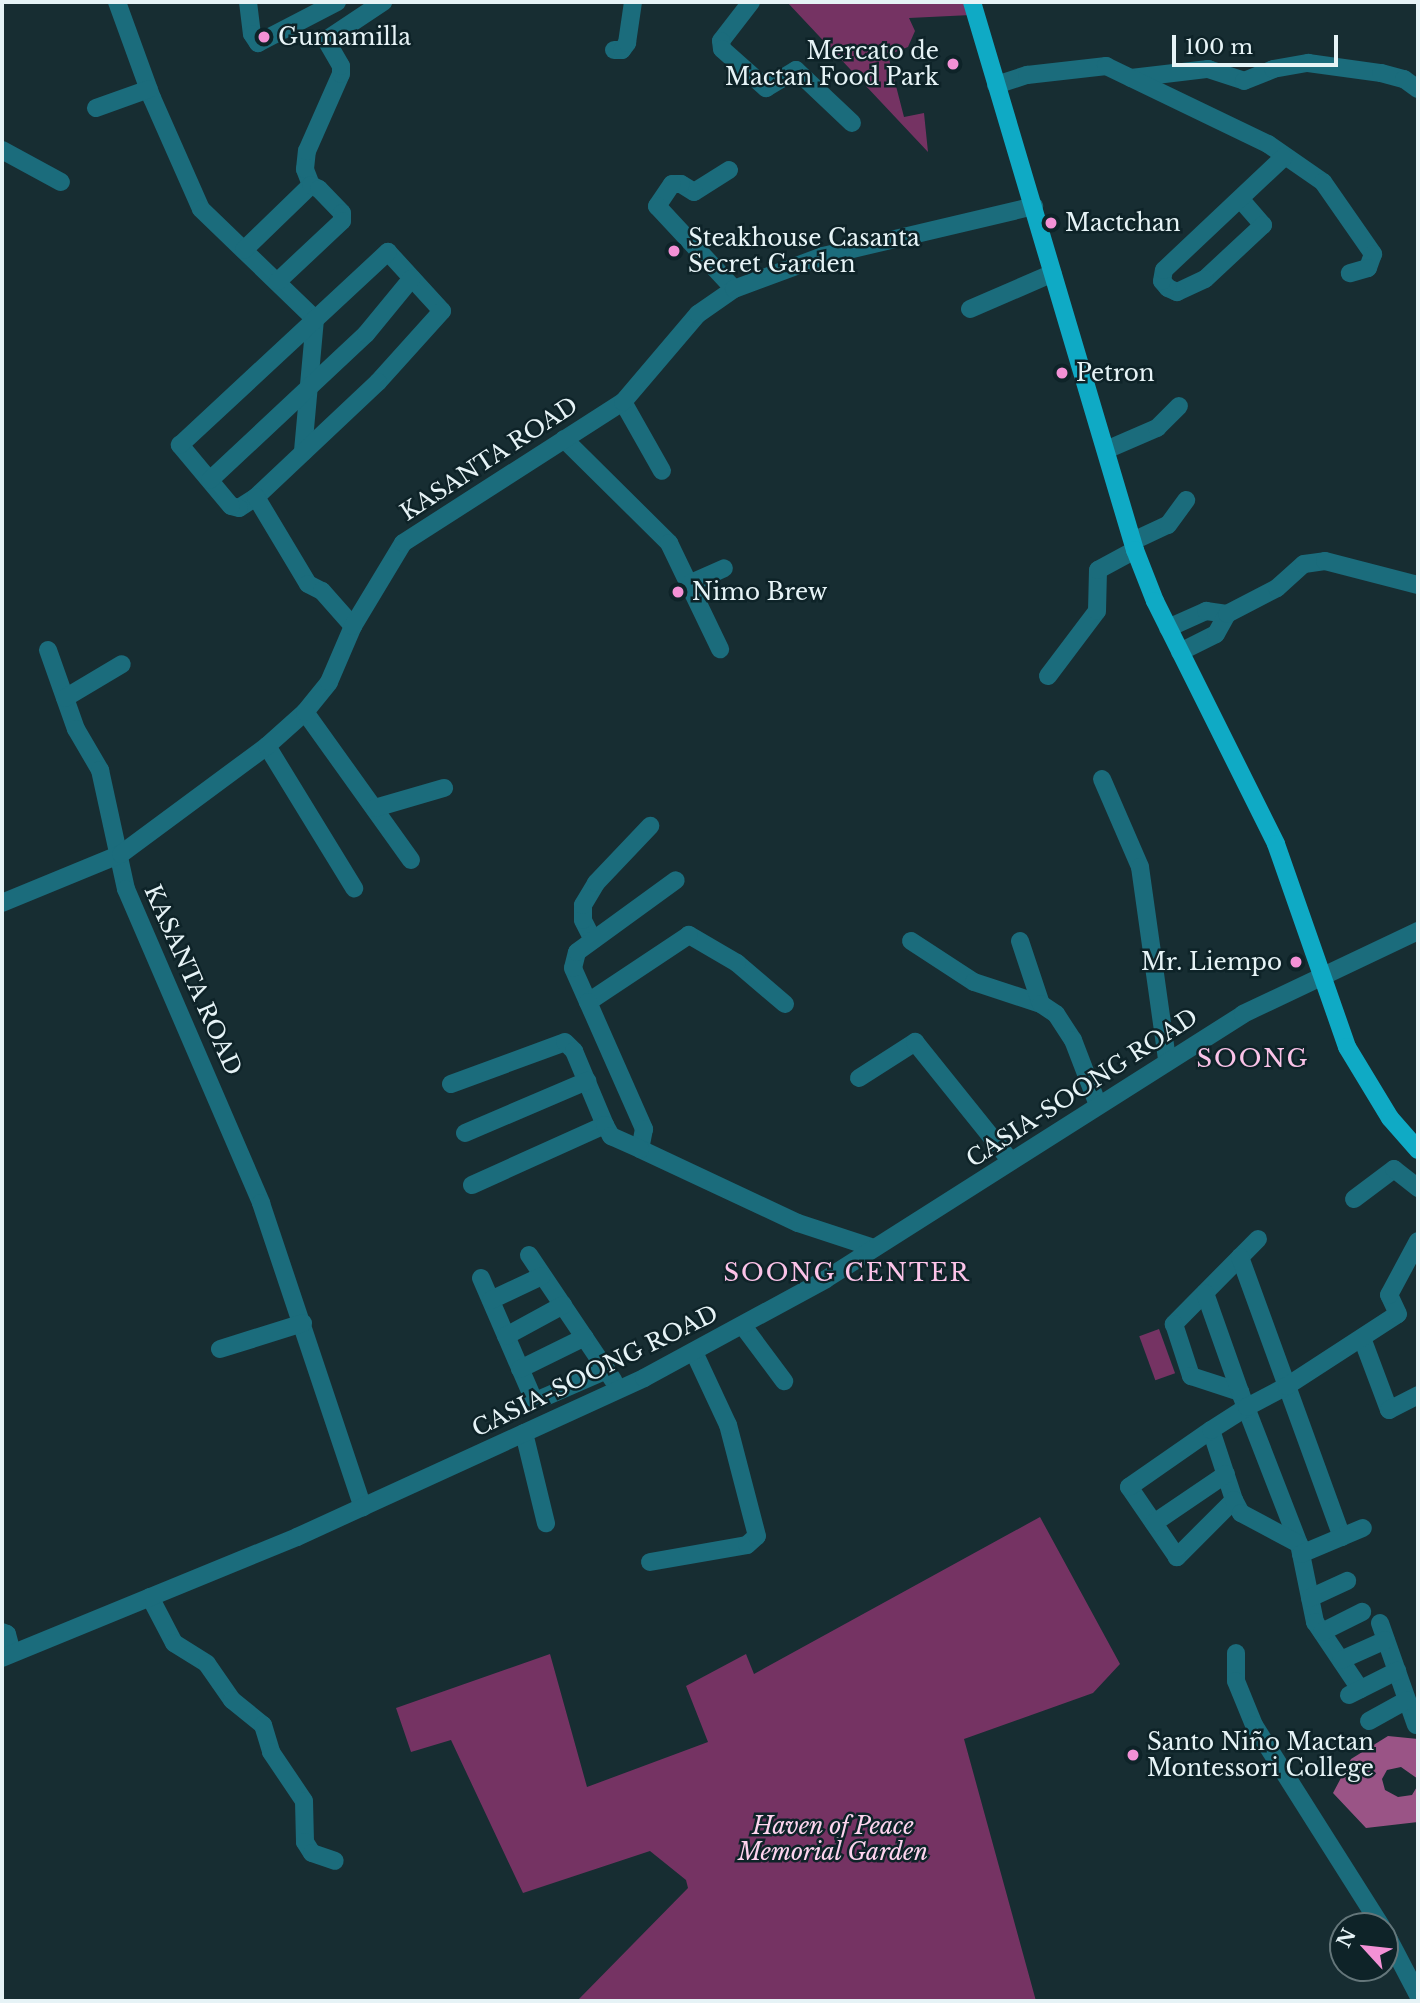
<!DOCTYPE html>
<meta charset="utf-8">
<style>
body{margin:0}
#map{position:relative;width:1420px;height:2003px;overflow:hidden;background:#172d32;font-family:"Libre Baskerville",serif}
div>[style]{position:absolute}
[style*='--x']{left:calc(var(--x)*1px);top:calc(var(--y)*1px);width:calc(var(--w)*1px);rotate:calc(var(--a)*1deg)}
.green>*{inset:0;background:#753363;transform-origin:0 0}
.water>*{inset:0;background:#9a5486}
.minor>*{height:18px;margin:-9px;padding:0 9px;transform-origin:9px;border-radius:9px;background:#1b6c7c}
.major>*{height:18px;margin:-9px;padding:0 9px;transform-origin:9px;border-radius:9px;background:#0faac5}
.dots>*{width:19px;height:19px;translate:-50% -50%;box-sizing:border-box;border:4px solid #0e2328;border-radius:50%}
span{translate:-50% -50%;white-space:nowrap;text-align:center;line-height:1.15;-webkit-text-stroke:5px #0e2328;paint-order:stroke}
.poi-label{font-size:23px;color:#e6f3f6}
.left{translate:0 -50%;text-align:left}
.right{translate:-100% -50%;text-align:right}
.street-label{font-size:23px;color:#e6f3f6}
.park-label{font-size:23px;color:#fed5ef;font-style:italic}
.neighbourhood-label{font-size:24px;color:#fbc3e8;letter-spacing:2px}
.frame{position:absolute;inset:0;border:4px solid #e6f3f6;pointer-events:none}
.north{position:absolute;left:1329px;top:1912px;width:70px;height:70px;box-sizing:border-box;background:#0e2328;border:2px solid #64767a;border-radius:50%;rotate:297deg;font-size:19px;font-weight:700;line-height:28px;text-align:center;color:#e6f3f6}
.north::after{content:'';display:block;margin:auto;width:24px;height:32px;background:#f391d6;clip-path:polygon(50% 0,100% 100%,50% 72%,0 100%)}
.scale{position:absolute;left:1172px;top:35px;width:166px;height:32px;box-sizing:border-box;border:4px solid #e6f3f6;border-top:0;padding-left:9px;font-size:21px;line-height:24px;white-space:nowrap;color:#e6f3f6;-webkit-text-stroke:5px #0e2328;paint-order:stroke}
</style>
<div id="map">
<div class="green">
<div style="clip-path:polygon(787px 2px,967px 2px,971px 15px,909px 18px,915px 31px,908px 47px,888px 55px,904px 117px,924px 113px,928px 152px)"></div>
<div style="left:1159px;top:1329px;width:47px;height:21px;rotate:70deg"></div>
<div style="clip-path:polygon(1040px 1517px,1120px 1664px,1093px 1693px,964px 1739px,1036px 2001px,577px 2001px,688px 1888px,686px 1880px,650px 1851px,523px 1893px,451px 1740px,411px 1752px,396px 1708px,550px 1654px,587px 1787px,708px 1742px,686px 1686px,746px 1654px,754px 1674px)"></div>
</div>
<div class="water">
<div style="clip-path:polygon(1388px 1736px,1418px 1739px,1418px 1779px,1401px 1767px,1387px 1770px,1382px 1779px,1385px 1790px,1398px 1797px,1412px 1795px,1418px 1785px,1418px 1822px,1366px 1828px,1333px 1793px,1351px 1759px)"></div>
</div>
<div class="minor">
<div style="--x:117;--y:2;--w:102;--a:70"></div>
<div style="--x:152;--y:98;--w:121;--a:66.2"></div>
<div style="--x:201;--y:209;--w:158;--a:44"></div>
<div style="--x:315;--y:319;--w:134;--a:95.2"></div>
<div style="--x:248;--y:2;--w:32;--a:83"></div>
<div style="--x:252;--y:34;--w:11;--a:56"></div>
<div style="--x:258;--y:43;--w:89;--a:-27.4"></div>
<div style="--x:751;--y:2;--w:49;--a:127.6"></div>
<div style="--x:721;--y:41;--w:8;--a:83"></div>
<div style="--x:722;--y:49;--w:59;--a:41.6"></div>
<div style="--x:766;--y:88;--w:35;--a:-31"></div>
<div style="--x:796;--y:70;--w:77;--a:43.4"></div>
<div style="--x:614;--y:50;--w:8;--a:0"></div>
<div style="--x:622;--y:50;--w:9;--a:-54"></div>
<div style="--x:627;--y:43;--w:41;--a:-81.7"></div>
<div style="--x:1131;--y:78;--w:78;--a:-6.7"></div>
<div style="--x:1208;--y:69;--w:38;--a:18"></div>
<div style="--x:1244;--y:81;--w:31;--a:-22"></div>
<div style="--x:1273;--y:69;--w:36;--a:-10"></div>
<div style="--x:1308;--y:63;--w:74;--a:7.8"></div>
<div style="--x:1381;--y:73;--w:24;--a:15"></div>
<div style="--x:1404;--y:79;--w:17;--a:36"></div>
<div style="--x:996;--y:85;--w:33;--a:-18"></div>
<div style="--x:1027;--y:75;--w:80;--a:-6.5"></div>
<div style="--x:1106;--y:66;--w:180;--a:25.7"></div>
<div style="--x:1268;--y:144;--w:67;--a:34.6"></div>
<div style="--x:1323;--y:182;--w:88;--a:55.2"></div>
<div style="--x:1373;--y:254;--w:15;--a:110"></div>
<div style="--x:1368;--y:268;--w:19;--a:164"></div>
<div style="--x:96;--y:108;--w:56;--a:-19.7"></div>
<div style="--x:2;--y:150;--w:67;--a:28.5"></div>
<div style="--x:729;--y:170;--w:41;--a:147.8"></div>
<div style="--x:694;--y:192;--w:15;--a:-148"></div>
<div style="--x:681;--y:184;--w:9;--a:180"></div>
<div style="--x:672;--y:184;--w:27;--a:124"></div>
<div style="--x:657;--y:206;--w:113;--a:47.1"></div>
<div style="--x:311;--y:185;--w:17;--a:-111"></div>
<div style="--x:305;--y:169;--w:18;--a:-84"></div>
<div style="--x:307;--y:151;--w:84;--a:-66.2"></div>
<div style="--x:341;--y:74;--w:8;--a:-90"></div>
<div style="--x:341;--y:66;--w:30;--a:-120"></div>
<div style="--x:326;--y:40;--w:69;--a:-33.7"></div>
<div style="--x:1242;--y:201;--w:32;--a:49"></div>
<div style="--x:1263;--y:225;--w:79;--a:137"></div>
<div style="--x:1205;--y:279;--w:31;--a:155"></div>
<div style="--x:1177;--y:292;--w:10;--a:-156"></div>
<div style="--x:1168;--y:288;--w:9;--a:-131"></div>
<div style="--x:1162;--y:281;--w:11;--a:-80"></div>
<div style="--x:1164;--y:270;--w:165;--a:-43.3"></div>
<div style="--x:244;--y:250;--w:93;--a:-44.1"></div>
<div style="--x:311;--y:185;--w:9;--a:27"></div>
<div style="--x:319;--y:189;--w:33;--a:46"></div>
<div style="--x:342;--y:213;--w:8;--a:90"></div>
<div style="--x:342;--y:221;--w:88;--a:136.8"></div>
<div style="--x:388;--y:252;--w:80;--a:47.5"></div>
<div style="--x:442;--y:311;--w:96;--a:132"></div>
<div style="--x:378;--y:382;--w:168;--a:136.7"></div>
<div style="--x:256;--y:497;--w:20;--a:147"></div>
<div style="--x:239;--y:508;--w:8;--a:-166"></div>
<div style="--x:231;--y:506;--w:80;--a:-129.9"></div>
<div style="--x:180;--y:445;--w:284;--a:-42.9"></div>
<div style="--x:970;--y:309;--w:90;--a:-23.4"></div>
<div style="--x:623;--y:402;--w:79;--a:60.5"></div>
<div style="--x:564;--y:439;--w:148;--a:44.7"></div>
<div style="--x:669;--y:543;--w:118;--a:64.3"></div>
<div style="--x:1106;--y:450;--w:56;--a:-23.3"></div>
<div style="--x:1157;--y:428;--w:31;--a:-45"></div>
<div style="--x:210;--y:480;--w:214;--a:-43.1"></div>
<div style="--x:366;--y:334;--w:72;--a:-50.6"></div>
<div style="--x:256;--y:497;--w:101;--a:59.1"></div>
<div style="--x:308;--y:584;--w:16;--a:27"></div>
<div style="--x:322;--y:591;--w:47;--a:48.5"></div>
<div style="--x:1133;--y:541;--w:38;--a:-25"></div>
<div style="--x:1168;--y:525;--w:31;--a:-54"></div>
<div style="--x:691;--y:583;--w:36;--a:-24"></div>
<div style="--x:1168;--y:628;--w:42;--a:-24.1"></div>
<div style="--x:1206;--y:611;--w:21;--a:8"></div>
<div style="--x:48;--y:650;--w:84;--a:70.5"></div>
<div style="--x:76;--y:729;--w:48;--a:59.7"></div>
<div style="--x:100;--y:770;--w:122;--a:77.7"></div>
<div style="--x:126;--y:889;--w:342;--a:66.7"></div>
<div style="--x:261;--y:1203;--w:321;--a:71.5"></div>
<div style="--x:1180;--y:652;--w:40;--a:-26.6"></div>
<div style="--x:1216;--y:634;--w:23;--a:-61"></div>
<div style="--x:1227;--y:614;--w:56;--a:-27.5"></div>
<div style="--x:1277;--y:588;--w:36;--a:-42"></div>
<div style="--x:1304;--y:564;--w:21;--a:-8"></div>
<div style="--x:1325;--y:561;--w:96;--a:14.5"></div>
<div style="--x:1048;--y:676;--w:81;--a:-53"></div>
<div style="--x:1097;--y:611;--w:41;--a:-88.6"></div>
<div style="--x:1098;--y:570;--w:42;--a:-28.4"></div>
<div style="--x:65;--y:698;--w:66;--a:-30.8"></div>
<div style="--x:305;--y:712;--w:182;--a:54.4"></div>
<div style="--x:267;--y:746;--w:167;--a:58.5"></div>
<div style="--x:1102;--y:779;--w:96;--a:66.6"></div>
<div style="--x:1140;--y:867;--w:195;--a:82"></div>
<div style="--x:375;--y:808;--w:72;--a:-16.2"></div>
<div style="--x:2;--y:903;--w:129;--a:-22.4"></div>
<div style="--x:121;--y:854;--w:182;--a:-36.5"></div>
<div style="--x:267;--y:746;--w:51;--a:-41.8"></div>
<div style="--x:305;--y:712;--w:38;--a:-51"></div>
<div style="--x:329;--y:682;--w:61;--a:-66.8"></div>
<div style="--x:353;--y:626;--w:97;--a:-58.9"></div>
<div style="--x:403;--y:543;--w:261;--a:-32.7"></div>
<div style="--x:623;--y:402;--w:116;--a:-49.6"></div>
<div style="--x:698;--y:314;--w:44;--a:-34.8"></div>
<div style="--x:734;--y:289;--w:95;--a:-20.3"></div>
<div style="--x:823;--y:256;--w:217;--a:-13.3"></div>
<div style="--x:593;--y:940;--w:22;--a:-117"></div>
<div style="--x:583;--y:920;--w:15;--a:-90"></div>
<div style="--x:583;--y:905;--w:26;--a:-59"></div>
<div style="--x:596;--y:883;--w:79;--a:-46.5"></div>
<div style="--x:911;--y:941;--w:75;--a:33.1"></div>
<div style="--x:974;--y:982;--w:71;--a:18.2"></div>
<div style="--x:1020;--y:941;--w:66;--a:71.6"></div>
<div style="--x:1041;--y:1004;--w:18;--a:34"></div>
<div style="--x:1056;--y:1014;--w:31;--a:57"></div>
<div style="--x:1073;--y:1040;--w:70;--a:69"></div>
<div style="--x:588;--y:1002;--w:37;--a:-114"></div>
<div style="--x:573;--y:968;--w:16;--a:-76"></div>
<div style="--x:577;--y:952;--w:122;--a:-36"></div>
<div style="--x:785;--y:1004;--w:63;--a:-139.5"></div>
<div style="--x:737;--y:963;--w:56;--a:-149.7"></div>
<div style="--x:689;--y:935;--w:121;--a:146.4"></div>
<div style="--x:588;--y:1002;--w:139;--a:66.2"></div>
<div style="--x:644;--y:1129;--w:20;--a:101"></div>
<div style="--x:640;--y:1149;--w:174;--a:25.1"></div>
<div style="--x:798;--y:1223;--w:80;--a:18.2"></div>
<div style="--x:859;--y:1078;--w:67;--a:-32.7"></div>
<div style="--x:915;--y:1042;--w:151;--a:51.2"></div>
<div style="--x:451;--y:1084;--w:121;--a:-20.2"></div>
<div style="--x:565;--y:1042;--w:13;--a:45"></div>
<div style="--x:574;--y:1051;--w:80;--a:67.3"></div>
<div style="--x:465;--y:1133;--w:133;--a:-23.1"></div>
<div style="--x:472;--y:1185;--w:146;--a:-24.3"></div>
<div style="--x:605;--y:1125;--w:13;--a:61"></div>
<div style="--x:611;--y:1136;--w:32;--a:24"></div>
<div style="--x:1354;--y:1199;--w:50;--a:-36.9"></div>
<div style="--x:1394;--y:1169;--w:31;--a:38"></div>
<div style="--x:1258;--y:1239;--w:120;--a:134.7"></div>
<div style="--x:1174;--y:1324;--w:55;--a:71.9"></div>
<div style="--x:1191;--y:1376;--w:52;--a:18.1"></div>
<div style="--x:1240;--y:1392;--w:163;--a:68.8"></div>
<div style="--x:1299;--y:1544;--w:80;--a:78.4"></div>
<div style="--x:1315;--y:1622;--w:81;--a:56.1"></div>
<div style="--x:529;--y:1255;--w:151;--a:56.1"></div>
<div style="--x:1240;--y:1257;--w:298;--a:70"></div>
<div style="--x:481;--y:1278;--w:131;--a:66.6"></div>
<div style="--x:533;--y:1398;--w:5;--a:22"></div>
<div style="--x:538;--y:1400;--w:75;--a:-23.5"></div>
<div style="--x:1205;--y:1293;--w:105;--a:70.5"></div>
<div style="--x:491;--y:1300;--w:56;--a:-25.2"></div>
<div style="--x:743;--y:1326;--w:69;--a:53.3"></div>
<div style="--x:506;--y:1336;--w:65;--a:-28.5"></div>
<div style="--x:1362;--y:1338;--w:77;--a:69.4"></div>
<div style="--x:1389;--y:1410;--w:33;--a:-27"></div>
<div style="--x:220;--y:1349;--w:87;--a:-17.4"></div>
<div style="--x:520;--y:1369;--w:72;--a:-26.2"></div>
<div style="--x:1211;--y:1430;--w:74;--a:71.8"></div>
<div style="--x:1234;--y:1500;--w:81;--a:135"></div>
<div style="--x:1177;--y:1557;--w:85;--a:-124.4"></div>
<div style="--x:1129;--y:1487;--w:100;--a:-34.8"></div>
<div style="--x:1211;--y:1430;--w:43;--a:-32.6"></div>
<div style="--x:1247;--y:1407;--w:45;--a:-27.7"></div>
<div style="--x:1287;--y:1386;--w:132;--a:-33"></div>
<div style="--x:1398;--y:1314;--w:21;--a:-115"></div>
<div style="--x:1389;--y:1295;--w:61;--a:-61.8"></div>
<div style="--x:524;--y:1433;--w:93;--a:76.3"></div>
<div style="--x:1234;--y:1500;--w:15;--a:62"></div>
<div style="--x:1241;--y:1513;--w:66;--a:28.1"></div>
<div style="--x:1154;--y:1523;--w:87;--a:-34.2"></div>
<div style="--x:1301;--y:1554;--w:67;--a:-22.8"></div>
<div style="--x:650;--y:1562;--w:98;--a:-9.9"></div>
<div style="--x:747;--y:1545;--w:13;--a:-42"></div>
<div style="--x:757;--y:1536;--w:115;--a:-104.6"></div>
<div style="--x:728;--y:1425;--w:81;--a:-115"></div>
<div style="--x:150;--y:1597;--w:52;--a:62.4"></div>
<div style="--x:174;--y:1643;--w:39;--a:32"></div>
<div style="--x:207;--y:1664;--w:44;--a:55.2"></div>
<div style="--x:232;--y:1700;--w:40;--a:39"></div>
<div style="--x:263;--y:1725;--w:28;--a:73"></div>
<div style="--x:271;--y:1752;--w:59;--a:56"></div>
<div style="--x:304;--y:1801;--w:41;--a:88.6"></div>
<div style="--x:305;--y:1842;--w:13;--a:58"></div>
<div style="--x:312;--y:1853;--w:24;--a:19"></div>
<div style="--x:1310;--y:1598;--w:41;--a:-24.7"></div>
<div style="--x:1380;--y:1623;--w:108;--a:70.6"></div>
<div style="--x:2;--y:1632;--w:5;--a:22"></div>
<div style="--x:7;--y:1634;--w:20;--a:75"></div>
<div style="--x:1322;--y:1632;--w:45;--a:-26.6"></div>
<div style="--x:1236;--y:1653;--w:28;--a:90"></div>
<div style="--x:1236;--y:1681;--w:48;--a:67.8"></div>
<div style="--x:1254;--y:1725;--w:238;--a:57.7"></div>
<div style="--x:2;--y:1658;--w:319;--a:-22.3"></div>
<div style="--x:297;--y:1537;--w:382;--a:-24.6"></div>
<div style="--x:644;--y:1378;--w:207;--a:-28.5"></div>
<div style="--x:826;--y:1279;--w:494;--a:-32.4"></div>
<div style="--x:1243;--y:1014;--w:194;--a:-25.4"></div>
<div style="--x:1341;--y:1660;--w:49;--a:-24"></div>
<div style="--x:1349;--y:1695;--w:54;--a:-26.6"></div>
<div style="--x:1369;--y:1721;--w:43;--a:-28.9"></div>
<div style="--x:1385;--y:1932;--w:71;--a:62.4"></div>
</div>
<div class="major">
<div style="--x:972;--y:2;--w:572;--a:73.44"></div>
<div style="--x:1135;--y:550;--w:55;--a:68.6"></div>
<div style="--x:1155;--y:601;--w:271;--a:63.5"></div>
<div style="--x:1276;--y:844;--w:215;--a:70.7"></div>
<div style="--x:1347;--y:1047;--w:83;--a:58.8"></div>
<div style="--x:1390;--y:1118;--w:43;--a:48.8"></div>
</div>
<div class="dots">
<div style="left:264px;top:37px;background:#f391d6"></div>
<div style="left:953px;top:64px;background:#f391d6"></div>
<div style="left:1051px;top:223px;background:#f391d6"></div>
<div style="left:674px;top:251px;background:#f391d6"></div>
<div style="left:1062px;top:373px;background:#f391d6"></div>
<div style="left:678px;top:592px;background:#f391d6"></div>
<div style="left:1296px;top:962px;background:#f391d6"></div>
<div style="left:1133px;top:1755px;background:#f391d6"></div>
</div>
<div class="poi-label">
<span class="left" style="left:278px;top:37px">Gumamilla</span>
<span class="right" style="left:939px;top:64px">Mercato de<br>Mactan Food Park</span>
<span class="left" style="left:1065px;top:223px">Mactchan</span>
<span class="left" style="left:688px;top:251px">Steakhouse Casanta<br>Secret Garden</span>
<span class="left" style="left:1076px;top:373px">Petron</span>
<span class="left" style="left:692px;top:592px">Nimo Brew</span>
<span class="right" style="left:1282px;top:962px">Mr. Liempo</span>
<span class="left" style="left:1147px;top:1755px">Santo Niño Mactan<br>Montessori College</span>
</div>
<div class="street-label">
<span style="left:489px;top:459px;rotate:-33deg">KASANTA ROAD</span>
<span style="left:193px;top:980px;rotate:66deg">KASANTA ROAD</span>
<span style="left:1082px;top:1088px;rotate:-33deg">CASIA-SOONG ROAD</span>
<span style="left:595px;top:1371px;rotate:-26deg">CASIA-SOONG ROAD</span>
</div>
<div class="park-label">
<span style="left:833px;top:1839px">Haven of Peace<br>Memorial Garden</span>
</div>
<div class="neighbourhood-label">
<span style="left:1253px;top:1059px">SOONG</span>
<span style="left:847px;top:1273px">SOONG CENTER</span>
</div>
<div class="frame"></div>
<div class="north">N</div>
<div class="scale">100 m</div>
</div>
